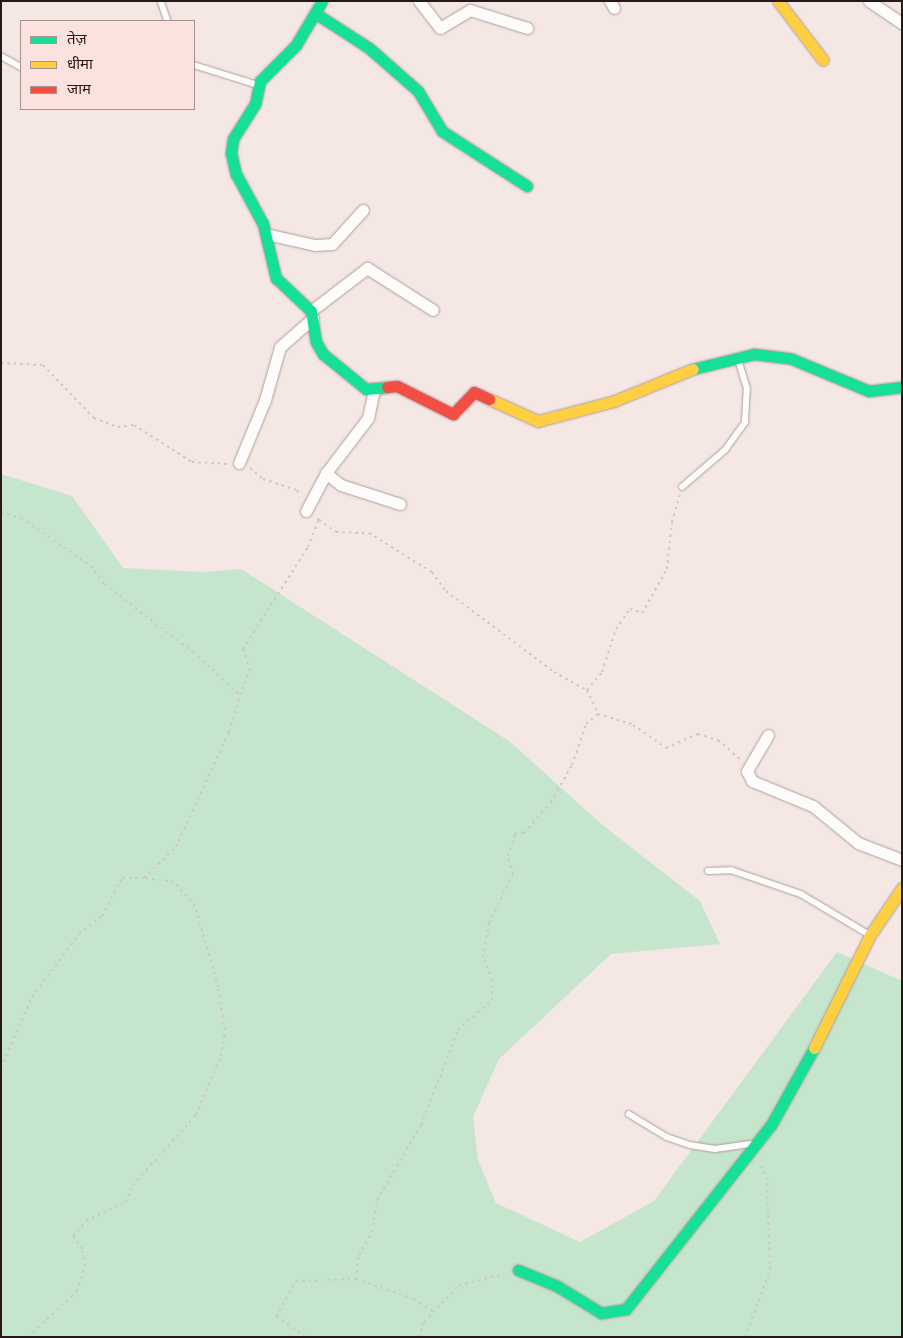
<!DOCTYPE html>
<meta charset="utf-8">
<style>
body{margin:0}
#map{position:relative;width:903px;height:1338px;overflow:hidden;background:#f5e7e4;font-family:Lato,"Noto Sans Devanagari",sans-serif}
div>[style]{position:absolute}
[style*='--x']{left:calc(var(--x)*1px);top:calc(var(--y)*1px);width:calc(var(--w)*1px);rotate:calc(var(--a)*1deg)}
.green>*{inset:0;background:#c5e6cc}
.path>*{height:2px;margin-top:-1px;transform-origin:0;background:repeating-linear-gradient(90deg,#cec8c7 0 2.5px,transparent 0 6.5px)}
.roads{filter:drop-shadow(0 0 1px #ac9f9c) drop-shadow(0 0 1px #ac9f9c)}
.lane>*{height:5.5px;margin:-2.75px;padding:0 2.75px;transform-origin:2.75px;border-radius:2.75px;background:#fefbfb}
.street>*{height:11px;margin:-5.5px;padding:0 5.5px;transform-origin:5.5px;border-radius:5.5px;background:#fefbfb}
.fast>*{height:11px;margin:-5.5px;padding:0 5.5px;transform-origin:5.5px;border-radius:5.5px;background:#16e098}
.slow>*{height:11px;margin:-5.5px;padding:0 5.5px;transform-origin:5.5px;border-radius:5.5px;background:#ffcf43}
.jam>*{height:11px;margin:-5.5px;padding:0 5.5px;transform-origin:5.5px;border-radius:5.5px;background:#f24e42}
span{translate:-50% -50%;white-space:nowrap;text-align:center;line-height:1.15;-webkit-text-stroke:5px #fbe2de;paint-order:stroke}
.frame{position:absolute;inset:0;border:2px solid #271917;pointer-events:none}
.legend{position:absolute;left:20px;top:20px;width:175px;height:90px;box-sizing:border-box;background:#fbe2de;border:1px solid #a6928e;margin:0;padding:6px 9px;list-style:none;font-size:15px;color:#271917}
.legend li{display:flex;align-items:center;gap:10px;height:25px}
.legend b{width:25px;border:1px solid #a6928e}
</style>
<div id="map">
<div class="green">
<div style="clip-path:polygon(1px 474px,72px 496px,123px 568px,202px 572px,241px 569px,509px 741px,605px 827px,700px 901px,720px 944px,611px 954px,499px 1059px,473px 1117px,478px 1160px,496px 1203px,580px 1242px,654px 1201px,837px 952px,902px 981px,902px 1337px,1px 1337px)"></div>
</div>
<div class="path">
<div style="--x:1;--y:363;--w:42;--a:2.7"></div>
<div style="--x:43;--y:365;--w:74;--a:46.1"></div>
<div style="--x:94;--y:418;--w:26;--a:21"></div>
<div style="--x:118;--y:427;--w:16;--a:-7"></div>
<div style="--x:134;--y:425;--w:69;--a:32.5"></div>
<div style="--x:192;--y:462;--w:37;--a:3"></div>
<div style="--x:250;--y:468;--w:17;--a:40"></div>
<div style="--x:263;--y:479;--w:36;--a:18"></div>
<div style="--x:297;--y:490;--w:7;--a:63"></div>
<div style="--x:1;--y:512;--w:21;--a:17"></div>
<div style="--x:21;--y:518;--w:85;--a:34.4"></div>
<div style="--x:91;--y:566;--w:22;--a:54"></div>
<div style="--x:104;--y:584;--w:112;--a:37.4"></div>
<div style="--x:193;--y:652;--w:64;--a:42.5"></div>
<div style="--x:240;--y:695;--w:27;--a:-68"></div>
<div style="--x:250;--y:670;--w:22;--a:-108"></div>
<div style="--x:243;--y:649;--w:121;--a:-57.5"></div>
<div style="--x:308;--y:547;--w:29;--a:-68"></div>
<div style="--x:319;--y:520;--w:4;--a:-135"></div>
<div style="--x:319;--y:520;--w:21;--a:35"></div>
<div style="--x:336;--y:532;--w:33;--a:2"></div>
<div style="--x:369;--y:533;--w:74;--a:31.8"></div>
<div style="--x:432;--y:572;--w:24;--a:54"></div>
<div style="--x:446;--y:591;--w:135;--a:36.9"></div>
<div style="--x:554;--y:672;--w:38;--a:29"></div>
<div style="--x:587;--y:690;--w:26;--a:65"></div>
<div style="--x:598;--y:714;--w:37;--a:17"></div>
<div style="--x:633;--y:725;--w:40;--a:34.9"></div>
<div style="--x:666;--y:748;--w:35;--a:-24"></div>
<div style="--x:698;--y:734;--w:21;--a:17"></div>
<div style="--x:718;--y:740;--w:29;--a:41"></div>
<div style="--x:587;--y:690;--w:23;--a:-50"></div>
<div style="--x:602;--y:672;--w:45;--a:-72"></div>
<div style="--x:616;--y:629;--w:24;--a:-55"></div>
<div style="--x:630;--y:609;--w:13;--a:18"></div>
<div style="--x:642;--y:613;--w:51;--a:-60.4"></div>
<div style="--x:667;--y:569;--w:47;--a:-83.9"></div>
<div style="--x:672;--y:522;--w:29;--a:-74"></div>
<div style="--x:1;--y:1068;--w:77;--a:-66.4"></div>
<div style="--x:32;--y:997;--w:79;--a:-53.3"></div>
<div style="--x:79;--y:934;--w:29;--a:-38"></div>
<div style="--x:102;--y:916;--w:43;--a:-62.2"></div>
<div style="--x:122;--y:878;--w:22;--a:0"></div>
<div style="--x:144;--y:878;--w:45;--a:-44.1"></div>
<div style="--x:176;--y:847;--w:127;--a:-65.3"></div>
<div style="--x:229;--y:732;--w:39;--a:-73"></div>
<div style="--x:356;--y:1279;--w:61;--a:19"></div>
<div style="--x:414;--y:1299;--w:24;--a:33"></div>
<div style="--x:28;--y:1337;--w:67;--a:-43.2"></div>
<div style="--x:77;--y:1291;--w:26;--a:-72"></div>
<div style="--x:85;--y:1266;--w:17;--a:-100"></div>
<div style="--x:82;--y:1249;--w:16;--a:-125"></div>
<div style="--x:73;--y:1236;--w:20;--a:-49"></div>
<div style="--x:86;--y:1221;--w:44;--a:-25.4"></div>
<div style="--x:126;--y:1202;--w:18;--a:-68"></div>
<div style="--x:133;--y:1185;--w:94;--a:-48"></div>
<div style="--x:196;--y:1115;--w:64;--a:-67"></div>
<div style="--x:221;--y:1056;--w:26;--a:-81"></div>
<div style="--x:225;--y:1030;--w:44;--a:-99.2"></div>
<div style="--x:218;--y:987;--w:84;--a:-105.9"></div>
<div style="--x:195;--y:906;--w:32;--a:-131"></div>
<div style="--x:174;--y:882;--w:30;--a:-172"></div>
<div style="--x:305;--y:1337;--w:36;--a:-144"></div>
<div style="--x:276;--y:1316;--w:40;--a:-60.3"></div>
<div style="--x:296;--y:1281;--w:60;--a:-1.9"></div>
<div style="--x:356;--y:1279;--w:24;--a:-83"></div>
<div style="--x:359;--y:1255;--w:26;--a:-61"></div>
<div style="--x:372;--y:1232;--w:32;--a:-81"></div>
<div style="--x:377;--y:1200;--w:87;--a:-59.6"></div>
<div style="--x:421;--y:1125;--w:102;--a:-68.7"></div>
<div style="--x:458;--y:1030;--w:45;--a:-41.4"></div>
<div style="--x:492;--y:1000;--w:20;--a:-90"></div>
<div style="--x:492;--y:980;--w:25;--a:-111"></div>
<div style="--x:483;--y:957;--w:35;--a:-80"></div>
<div style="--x:489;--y:923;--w:55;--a:-63.9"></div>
<div style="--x:513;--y:874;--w:19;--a:-106"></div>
<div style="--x:508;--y:856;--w:23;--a:-72"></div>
<div style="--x:515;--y:834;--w:9;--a:-6"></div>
<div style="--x:524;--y:833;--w:41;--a:-48.9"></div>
<div style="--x:551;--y:802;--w:43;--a:-60.4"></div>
<div style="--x:572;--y:765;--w:43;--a:-71.1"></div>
<div style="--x:586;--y:724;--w:16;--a:-40"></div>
<div style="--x:419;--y:1337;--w:16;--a:-72"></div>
<div style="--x:424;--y:1322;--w:51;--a:-46.6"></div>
<div style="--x:459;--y:1285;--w:46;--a:-13.7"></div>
<div style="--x:745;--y:1337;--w:72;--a:-69.5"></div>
<div style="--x:770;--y:1270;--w:90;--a:-91.9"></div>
<div style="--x:767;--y:1180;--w:18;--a:-112"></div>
</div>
<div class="roads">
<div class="lane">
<div style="--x:161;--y:1;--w:21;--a:71"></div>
<div style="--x:1;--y:56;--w:23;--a:29"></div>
<div style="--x:194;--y:65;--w:67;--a:17.4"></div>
<div style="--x:682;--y:487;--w:57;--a:-40.7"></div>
<div style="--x:725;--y:450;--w:34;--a:-54"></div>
<div style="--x:745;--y:422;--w:33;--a:-87"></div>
<div style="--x:747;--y:389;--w:31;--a:-107"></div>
<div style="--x:708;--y:871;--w:23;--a:-2"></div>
<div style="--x:731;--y:870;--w:74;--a:18.9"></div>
<div style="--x:801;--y:894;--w:78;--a:30.8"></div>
<div style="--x:629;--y:1114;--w:44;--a:31.2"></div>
<div style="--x:667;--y:1137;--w:24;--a:19"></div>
<div style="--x:690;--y:1145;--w:25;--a:9"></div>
<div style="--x:715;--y:1149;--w:35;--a:-8"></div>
</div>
<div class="street">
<div style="--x:419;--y:1;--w:34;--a:52"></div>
<div style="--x:440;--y:28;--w:35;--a:-31"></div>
<div style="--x:470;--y:10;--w:60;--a:17.5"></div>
<div style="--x:610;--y:1;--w:8;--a:60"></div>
<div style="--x:869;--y:1;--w:40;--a:34"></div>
<div style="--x:266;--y:234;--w:50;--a:12.7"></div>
<div style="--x:315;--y:245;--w:17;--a:-3"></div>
<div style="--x:332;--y:244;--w:46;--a:-47.6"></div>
<div style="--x:311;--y:311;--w:71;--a:-37.5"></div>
<div style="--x:367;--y:268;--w:78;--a:32.5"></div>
<div style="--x:239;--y:463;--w:68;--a:-67.6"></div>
<div style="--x:265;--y:400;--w:55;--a:-74.2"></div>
<div style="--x:280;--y:347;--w:44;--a:-41.3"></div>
<div style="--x:326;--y:473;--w:19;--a:39"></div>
<div style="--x:341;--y:485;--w:62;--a:17.9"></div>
<div style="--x:306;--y:511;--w:43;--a:-62.2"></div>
<div style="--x:326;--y:473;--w:69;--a:-52.6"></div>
<div style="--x:368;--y:418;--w:29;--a:-78"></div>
<div style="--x:768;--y:735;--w:42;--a:120.3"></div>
<div style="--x:747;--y:771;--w:11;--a:63"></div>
<div style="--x:752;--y:781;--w:66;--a:22.3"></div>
<div style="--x:813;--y:806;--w:58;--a:39.4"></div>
<div style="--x:858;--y:843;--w:47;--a:21.1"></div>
</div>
<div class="fast">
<div style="--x:322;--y:1;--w:51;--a:120.6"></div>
<div style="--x:296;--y:45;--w:51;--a:135"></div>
<div style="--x:260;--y:81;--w:24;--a:102"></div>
<div style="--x:255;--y:104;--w:41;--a:122.2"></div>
<div style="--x:233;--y:139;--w:14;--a:98"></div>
<div style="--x:231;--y:153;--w:22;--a:77"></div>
<div style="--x:236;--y:174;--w:57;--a:61.6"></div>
<div style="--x:263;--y:224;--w:56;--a:76.5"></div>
<div style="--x:276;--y:278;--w:48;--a:43.3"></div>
<div style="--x:311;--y:311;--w:31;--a:81"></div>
<div style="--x:316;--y:342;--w:14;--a:60"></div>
<div style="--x:323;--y:354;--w:55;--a:39.1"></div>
<div style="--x:366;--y:389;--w:21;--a:-5"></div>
<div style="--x:315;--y:13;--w:64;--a:32.9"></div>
<div style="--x:369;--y:48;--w:65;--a:41.3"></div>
<div style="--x:418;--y:91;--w:47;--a:59"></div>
<div style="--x:442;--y:131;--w:101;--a:32.9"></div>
<div style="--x:693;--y:369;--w:63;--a:-13.8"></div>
<div style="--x:754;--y:354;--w:38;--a:7"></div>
<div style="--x:792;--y:359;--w:83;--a:22.6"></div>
<div style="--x:869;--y:391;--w:33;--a:-7"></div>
<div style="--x:518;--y:1270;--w:42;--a:22.3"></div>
<div style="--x:557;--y:1286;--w:52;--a:31.5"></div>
<div style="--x:601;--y:1313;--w:25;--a:-9"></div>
<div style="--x:626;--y:1309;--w:234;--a:-51.8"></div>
<div style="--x:771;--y:1125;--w:88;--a:-60.8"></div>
</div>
<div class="slow">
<div style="--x:778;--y:1;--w:74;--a:52.7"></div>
<div style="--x:489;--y:399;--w:54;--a:24.2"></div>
<div style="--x:538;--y:421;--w:79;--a:-14.7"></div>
<div style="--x:614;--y:401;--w:85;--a:-22.1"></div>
<div style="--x:814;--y:1048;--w:126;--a:-63.6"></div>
<div style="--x:870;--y:935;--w:57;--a:-55.8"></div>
</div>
<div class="jam">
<div style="--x:387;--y:387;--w:10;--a:-6"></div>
<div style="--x:397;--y:386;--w:63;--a:26.6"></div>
<div style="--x:453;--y:414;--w:30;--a:-46"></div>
<div style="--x:474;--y:392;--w:17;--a:25"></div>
</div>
</div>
<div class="frame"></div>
<ul class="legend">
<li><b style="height:6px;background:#16e098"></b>तेज़</li>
<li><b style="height:6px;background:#ffcf43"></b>धीमा</li>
<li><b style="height:6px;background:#f24e42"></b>जाम</li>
</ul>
</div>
